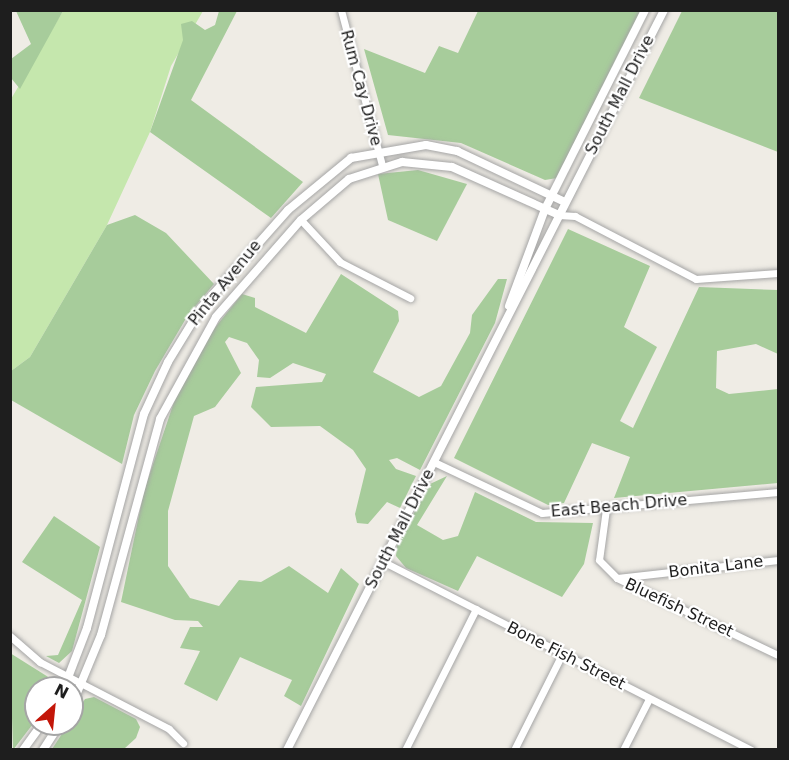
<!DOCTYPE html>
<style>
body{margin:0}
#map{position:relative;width:789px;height:760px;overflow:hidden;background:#efece5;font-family:"DejaVu Sans",sans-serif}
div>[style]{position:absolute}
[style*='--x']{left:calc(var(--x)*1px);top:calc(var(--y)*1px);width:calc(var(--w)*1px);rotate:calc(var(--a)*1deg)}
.grass>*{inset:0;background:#c5e7ad}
.forest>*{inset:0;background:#a7cc9b}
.roads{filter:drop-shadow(0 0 2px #a5a5a5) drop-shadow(0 0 2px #a5a5a5)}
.minor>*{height:7px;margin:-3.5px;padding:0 3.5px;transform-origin:3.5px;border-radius:3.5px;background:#fff}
.tertiary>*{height:8px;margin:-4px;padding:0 4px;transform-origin:4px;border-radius:4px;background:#fff}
span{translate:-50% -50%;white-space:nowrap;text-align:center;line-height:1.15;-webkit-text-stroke:4.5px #fff;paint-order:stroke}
.street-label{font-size:16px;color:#1e1e1e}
.frame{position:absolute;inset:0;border:12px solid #1e1e1e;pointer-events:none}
.north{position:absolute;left:24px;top:676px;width:60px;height:60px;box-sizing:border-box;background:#fff;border:2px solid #a5a5a5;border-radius:50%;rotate:27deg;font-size:16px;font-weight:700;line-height:24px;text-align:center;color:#1e1e1e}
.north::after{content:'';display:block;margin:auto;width:21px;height:27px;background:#c31609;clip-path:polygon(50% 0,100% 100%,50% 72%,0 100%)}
</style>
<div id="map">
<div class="grass">
<div style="clip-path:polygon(63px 11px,203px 11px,171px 66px,150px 132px,107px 225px,30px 357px,11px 371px,11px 99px)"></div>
</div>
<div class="forest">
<div style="clip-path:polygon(16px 11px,63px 11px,20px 89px,11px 78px,11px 59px,31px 44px)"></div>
<div style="clip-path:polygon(219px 11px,237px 11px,191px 100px,303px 182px,271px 218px,150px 132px,183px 40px,181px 24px,192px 21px,205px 30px,215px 25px)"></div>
<div style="clip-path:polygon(478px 11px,641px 11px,557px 178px,545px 180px,461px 143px,388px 135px,364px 49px,425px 73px,439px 46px,458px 53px)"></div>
<div style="clip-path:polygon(682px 11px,778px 11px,778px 152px,639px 98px)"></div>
<div style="clip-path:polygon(418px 170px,467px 184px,437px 241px,388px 220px,378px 174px)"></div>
<div style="clip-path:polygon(135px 215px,166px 233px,214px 284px,188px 315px,155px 371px,134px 415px,122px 464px,11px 400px,11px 371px,30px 357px,107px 225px)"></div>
<div style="clip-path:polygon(568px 229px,650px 266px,624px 327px,657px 347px,620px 421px,633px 428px,699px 287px,778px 290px,778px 354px,756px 344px,717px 351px,716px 388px,729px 394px,778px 389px,778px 483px,614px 498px,630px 457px,592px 443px,564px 503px,548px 505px,454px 458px)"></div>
<div style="clip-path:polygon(341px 274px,398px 311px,399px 321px,373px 372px,419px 397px,441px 386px,470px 333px,472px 315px,498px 279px,507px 279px,495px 323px,420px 470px,397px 458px,389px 460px,396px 469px,416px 476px,400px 508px,387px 502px,368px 524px,357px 523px,355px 514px,366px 469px,353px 450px,320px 426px,271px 427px,251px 407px,256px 387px,322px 382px,326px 374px,293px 363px,270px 378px,257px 377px,259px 360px,247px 343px,229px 337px,225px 342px,241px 373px,215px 407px,194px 416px,168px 511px,168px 566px,190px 598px,219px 606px,239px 580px,261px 582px,289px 566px,328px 593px,341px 568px,359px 584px,301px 706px,284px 696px,292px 680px,240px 657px,217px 701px,184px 684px,200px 651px,180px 648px,190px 627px,203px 627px,198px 621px,175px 620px,121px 602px,144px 491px,174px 402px,205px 340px,242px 294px,255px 298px,255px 307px,306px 333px)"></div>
<div style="clip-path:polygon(447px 476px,417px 525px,443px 540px,458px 536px,475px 492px,536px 522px,593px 523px,584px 564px,562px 597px,477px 556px,458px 591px,406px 568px,396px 556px,397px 544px,430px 484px)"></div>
<div style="clip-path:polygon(54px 516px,100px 547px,72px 651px,59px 663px,46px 656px,58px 655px,82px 600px,22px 562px)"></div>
<div style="clip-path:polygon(10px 653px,61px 685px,36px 688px,36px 720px,13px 750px)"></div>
<div style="clip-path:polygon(94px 697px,136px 719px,140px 727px,136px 738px,124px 749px,52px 749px,85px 699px)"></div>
</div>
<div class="roads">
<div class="minor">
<div style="--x:341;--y:10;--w:160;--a:75.2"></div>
<div style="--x:559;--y:215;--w:16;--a:4"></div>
<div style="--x:575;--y:216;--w:136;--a:27.5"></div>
<div style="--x:696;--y:279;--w:82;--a:-4.2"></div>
<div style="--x:301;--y:220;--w:57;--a:47.1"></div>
<div style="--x:340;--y:262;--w:79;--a:27.2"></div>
<div style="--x:434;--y:462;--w:119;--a:25.3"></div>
<div style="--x:542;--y:513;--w:237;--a:-5.1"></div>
<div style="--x:606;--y:509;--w:51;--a:97.8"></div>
<div style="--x:599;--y:560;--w:25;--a:45"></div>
<div style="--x:617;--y:578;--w:178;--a:25.6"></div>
<div style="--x:382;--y:561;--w:415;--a:27.1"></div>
<div style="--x:617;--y:578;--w:162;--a:-6.4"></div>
<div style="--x:10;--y:636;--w:40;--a:41"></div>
<div style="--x:40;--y:662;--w:145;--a:27.4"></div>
<div style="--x:169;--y:729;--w:20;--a:45"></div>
<div style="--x:405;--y:750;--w:158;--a:-63.3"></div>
<div style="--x:514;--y:750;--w:107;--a:-63.4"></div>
<div style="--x:623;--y:750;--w:57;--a:-63"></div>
</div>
<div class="tertiary">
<div style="--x:509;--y:306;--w:103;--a:-69.6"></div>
<div style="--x:545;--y:209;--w:223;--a:-63.3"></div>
<div style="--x:64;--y:688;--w:64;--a:-69"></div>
<div style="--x:87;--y:628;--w:221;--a:-75.1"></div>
<div style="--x:144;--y:414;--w:57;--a:-65.2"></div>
<div style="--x:168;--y:362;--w:63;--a:-58.6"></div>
<div style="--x:201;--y:308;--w:131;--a:-48.4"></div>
<div style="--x:288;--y:210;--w:82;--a:-39.5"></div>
<div style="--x:351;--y:158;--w:76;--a:-9.8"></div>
<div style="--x:426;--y:145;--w:32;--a:11"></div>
<div style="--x:457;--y:151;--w:119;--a:25.3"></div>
<div style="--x:72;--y:705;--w:76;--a:-67.5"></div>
<div style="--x:101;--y:635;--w:224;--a:-74.7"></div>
<div style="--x:160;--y:419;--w:116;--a:-61.2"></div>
<div style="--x:216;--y:317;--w:129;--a:-48.8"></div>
<div style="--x:301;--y:220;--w:63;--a:-40.5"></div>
<div style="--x:349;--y:179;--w:56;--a:-17.8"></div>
<div style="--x:402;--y:162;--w:50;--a:5.7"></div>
<div style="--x:452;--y:167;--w:117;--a:24.2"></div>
<div style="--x:23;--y:750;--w:32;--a:-54"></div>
<div style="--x:43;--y:750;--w:31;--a:-57"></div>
<div style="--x:287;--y:750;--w:830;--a:-63"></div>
</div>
</div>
<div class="street-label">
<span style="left:361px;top:88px;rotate:75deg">Rum Cay Drive</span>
<span style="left:620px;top:95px;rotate:-63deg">South Mall Drive</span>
<span style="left:225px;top:283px;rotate:-51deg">Pinta Avenue</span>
<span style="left:619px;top:506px;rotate:-5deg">East Beach Drive</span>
<span style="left:400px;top:529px;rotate:-63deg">South Mall Drive</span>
<span style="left:716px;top:567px;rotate:-7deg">Bonita Lane</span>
<span style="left:679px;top:608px;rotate:25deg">Bluefish Street</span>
<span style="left:566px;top:656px;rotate:27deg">Bone Fish Street</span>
</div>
<div class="frame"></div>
<div class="north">N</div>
</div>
